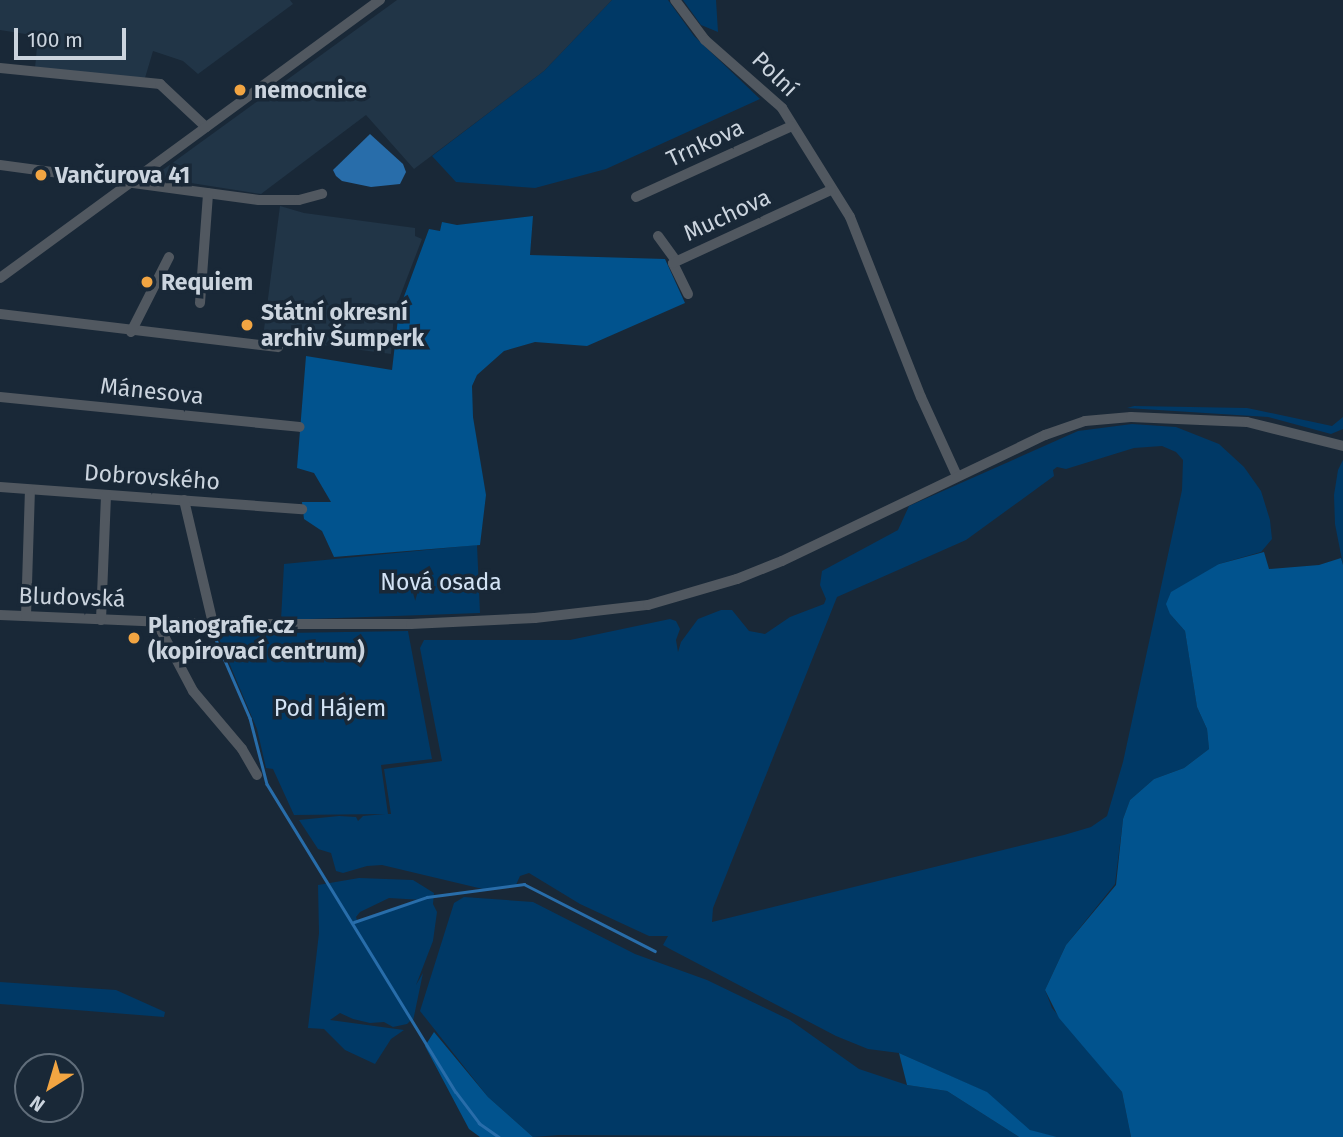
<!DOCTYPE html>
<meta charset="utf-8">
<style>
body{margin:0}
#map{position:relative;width:1343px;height:1137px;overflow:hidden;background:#192837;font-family:"Fira Sans",sans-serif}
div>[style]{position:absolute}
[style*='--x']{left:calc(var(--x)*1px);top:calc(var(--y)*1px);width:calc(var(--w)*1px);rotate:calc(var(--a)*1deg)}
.built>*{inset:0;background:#213547}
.green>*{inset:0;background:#003966}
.forest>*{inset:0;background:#01538e}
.water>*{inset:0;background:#286daa}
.stream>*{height:2.5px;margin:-1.25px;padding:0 1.25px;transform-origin:1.25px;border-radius:1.25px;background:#286daa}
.minor>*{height:10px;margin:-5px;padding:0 5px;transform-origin:5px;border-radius:5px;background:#515860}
.dots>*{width:19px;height:19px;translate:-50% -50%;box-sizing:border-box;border:4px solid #192837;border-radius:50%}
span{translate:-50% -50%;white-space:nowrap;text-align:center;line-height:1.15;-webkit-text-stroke:7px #192837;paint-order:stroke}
.street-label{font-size:23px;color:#cbd4de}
.poi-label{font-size:23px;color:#cbd4de;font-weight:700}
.left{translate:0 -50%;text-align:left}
.park-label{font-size:23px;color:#d3e3f5}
.north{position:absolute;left:14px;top:1053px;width:70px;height:70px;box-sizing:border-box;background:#192837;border:2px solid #606d7a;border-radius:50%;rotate:217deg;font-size:19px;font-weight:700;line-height:28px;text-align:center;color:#cbd4de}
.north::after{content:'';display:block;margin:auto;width:24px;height:32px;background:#f2a542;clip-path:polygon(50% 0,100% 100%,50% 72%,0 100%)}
.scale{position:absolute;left:14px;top:28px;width:112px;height:32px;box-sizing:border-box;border:4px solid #cbd4de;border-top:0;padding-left:9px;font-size:21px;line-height:24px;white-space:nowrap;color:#cbd4de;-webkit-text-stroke:5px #192837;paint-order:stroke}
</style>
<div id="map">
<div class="built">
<div style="clip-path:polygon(0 0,290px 0,293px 4px,198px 74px,183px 61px,153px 51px,145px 78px,35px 68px,38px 36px,0 30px)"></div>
<div style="clip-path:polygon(397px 0,612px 0,544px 71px,414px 169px,366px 115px,261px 194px,153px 177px)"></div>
<div style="clip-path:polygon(280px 206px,304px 213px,415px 228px,415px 236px,422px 239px,394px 312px,391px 354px,263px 337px)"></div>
</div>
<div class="green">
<div style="clip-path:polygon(612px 0,668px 0,694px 36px,760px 99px,606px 169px,535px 188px,456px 182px,432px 156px,544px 71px)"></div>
<div style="clip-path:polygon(683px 0,716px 0,718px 32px,701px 25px)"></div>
<div style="clip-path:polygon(1134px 406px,1247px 408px,1332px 426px,1343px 417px,1343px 429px,1331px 434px,1268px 417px,1127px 408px)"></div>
<div style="clip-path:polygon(evenodd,1132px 424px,1176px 427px,1219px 444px,1244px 467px,1261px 491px,1270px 520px,1272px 539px,1261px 552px,1219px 564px,1170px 614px,1185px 631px,1197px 707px,1207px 729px,1209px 749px,1184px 768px,1154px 779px,1130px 800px,1123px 819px,1115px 884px,1066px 945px,1045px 990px,1052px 1008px,1122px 1092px,1131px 1137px,1057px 1137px,1033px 1132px,1021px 1124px,986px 1092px,899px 1053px,868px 1049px,836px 1036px,670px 949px,663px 945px,668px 936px,649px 936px,580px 904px,529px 873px,520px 876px,515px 887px,487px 890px,382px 865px,367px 866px,343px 873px,336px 871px,331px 853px,318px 849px,299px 820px,339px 816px,356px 817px,358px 821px,363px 816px,385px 814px,294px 815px,273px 769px,266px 768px,257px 729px,217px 634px,408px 631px,432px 759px,381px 765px,388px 814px,391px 814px,384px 769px,442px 761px,420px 648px,424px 640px,570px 640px,670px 619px,676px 621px,680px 629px,676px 640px,678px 652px,681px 642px,698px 619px,721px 610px,732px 610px,749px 631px,765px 634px,790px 617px,824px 604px,826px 599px,820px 585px,822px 571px,898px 530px,909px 506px,1078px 431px,1132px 424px,1162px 446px,1176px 452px,1183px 460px,1182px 490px,1123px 762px,1107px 816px,1091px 827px,1064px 835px,712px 922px,713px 908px,837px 597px,966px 540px,1054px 476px,1053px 470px,1057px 467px,1066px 469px,1134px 448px,1162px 446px)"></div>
<div style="clip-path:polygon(1343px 460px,1343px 565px,1335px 524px,1334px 495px,1338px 470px)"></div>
<div style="clip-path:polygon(477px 545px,480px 613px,281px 620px,284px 564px)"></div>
<div style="clip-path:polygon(evenodd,359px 878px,413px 880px,434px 893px,433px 904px,437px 912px,433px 941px,416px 985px,423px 973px,413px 1021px,412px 1019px,407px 1024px,393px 1027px,384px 1022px,370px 1023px,353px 1019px,340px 1013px,330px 1020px,404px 1030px,391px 1039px,375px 1064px,345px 1050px,324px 1029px,308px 1028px,319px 933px,318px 885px,359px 878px,389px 898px,423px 900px,358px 922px,356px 917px,360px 912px,389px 898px)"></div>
<div style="clip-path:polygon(464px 897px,533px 902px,635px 954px,707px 980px,790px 1020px,859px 1069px,907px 1085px,947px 1091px,1019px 1137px,559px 1135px,533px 1137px,488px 1097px,420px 1011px,454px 903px)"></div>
<div style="clip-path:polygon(0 982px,116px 990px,165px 1012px,164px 1017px,0 1004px)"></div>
</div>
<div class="forest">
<div style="clip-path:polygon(533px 216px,530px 255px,665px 259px,685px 303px,587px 346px,535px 342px,504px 351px,477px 375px,472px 386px,473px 417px,486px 495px,480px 545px,334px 557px,322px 531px,304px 519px,302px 502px,331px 502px,314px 473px,297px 468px,306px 356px,392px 370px,399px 310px,429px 229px,440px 231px,442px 222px,457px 225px)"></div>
<div style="clip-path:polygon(1264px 552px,1269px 569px,1319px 565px,1341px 558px,1343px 565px,1343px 1137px,1131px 1137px,1122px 1092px,1059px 1018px,1045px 990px,1066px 945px,1116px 885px,1123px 819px,1130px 800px,1154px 779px,1184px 768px,1209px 749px,1207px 729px,1197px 707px,1185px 631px,1170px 614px,1166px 604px,1171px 592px,1219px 564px)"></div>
<div style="clip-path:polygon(434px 1032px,488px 1097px,533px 1137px,480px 1137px,469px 1129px,425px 1046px)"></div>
<div style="clip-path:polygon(899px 1053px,987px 1092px,1030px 1130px,1057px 1137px,1019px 1137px,947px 1091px,907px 1085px)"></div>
</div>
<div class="water">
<div style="clip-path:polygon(370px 134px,403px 164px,406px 172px,400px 184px,371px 187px,342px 181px,336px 176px,333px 170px)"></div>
</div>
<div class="stream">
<div style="--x:211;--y:628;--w:98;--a:66.6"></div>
<div style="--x:250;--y:718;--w:68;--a:75.6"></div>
<div style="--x:267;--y:784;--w:361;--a:58.5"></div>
<div style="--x:456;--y:1092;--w:39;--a:53"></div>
<div style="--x:479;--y:1123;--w:24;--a:35"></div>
<div style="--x:354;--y:922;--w:77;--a:-18.9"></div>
<div style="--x:427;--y:897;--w:98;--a:-7.6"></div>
<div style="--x:524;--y:884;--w:147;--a:27.1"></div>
</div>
<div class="minor">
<div style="--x:675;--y:0;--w:50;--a:53.1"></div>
<div style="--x:705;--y:40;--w:103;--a:41.4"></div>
<div style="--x:782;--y:108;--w:128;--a:58"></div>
<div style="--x:850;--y:217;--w:193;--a:68.5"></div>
<div style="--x:921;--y:397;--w:87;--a:65.5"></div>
<div style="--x:0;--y:68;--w:161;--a:5.7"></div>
<div style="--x:160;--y:84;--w:63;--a:43.1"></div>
<div style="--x:0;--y:165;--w:261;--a:7.7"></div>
<div style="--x:259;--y:200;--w:40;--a:0"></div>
<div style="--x:299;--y:200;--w:24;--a:-15"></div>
<div style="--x:636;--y:197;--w:171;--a:-24.5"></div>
<div style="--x:658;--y:236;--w:31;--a:54"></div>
<div style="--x:0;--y:278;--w:471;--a:-36.2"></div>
<div style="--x:688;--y:294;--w:34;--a:-116"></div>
<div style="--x:673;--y:263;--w:174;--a:-24.8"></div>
<div style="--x:200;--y:303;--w:110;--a:-85.8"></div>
<div style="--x:0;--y:314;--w:280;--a:6.8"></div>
<div style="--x:131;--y:332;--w:84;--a:-63.1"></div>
<div style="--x:0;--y:397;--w:301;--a:5.7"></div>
<div style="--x:0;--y:487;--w:303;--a:4.2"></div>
<div style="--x:184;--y:500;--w:127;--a:76.8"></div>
<div style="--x:0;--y:615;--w:213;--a:2.4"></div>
<div style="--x:213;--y:624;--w:198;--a:0"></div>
<div style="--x:411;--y:624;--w:124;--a:-2.8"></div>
<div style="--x:535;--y:618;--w:114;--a:-6.6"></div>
<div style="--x:648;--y:605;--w:93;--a:-16.3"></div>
<div style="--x:737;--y:579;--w:48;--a:-21.8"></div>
<div style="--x:782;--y:561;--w:292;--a:-25.6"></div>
<div style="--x:1045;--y:435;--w:42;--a:-19.3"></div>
<div style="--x:1085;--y:421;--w:46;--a:-5"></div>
<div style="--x:1131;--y:417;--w:116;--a:2.5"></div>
<div style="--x:1247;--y:422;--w:99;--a:14"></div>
<div style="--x:26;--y:616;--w:126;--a:-88.2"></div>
<div style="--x:101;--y:620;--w:125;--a:-87.7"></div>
<div style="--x:156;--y:621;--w:79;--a:62.1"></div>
<div style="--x:193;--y:691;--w:76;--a:49.8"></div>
<div style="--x:242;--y:749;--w:30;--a:60"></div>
</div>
<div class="dots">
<div style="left:240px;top:90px;background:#f2a542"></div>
<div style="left:41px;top:175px;background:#f2a542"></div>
<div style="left:147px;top:282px;background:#f2a542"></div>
<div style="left:247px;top:325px;background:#f2a542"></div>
<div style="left:134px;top:638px;background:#f2a542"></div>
</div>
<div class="street-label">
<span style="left:775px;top:74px;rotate:44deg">Polní</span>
<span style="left:705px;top:143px;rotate:-25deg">Trnkova</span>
<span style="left:727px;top:215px;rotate:-25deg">Muchova</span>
<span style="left:152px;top:391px;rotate:6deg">Mánesova</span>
<span style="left:152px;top:477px;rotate:4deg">Dobrovského</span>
<span style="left:72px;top:597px;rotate:2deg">Bludovská</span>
</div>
<div class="poi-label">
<span class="left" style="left:254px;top:90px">nemocnice</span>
<span class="left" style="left:55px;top:175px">Vančurova 41</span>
<span class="left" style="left:161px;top:282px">Requiem</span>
<span class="left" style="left:261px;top:325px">Státní okresní<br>archiv Šumperk</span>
<span class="left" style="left:148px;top:638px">Planografie.cz<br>(kopírovací centrum)</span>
</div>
<div class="park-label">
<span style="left:441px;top:582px">Nová osada</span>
<span style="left:330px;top:708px">Pod Hájem</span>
</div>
<div class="north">N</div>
<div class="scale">100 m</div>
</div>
